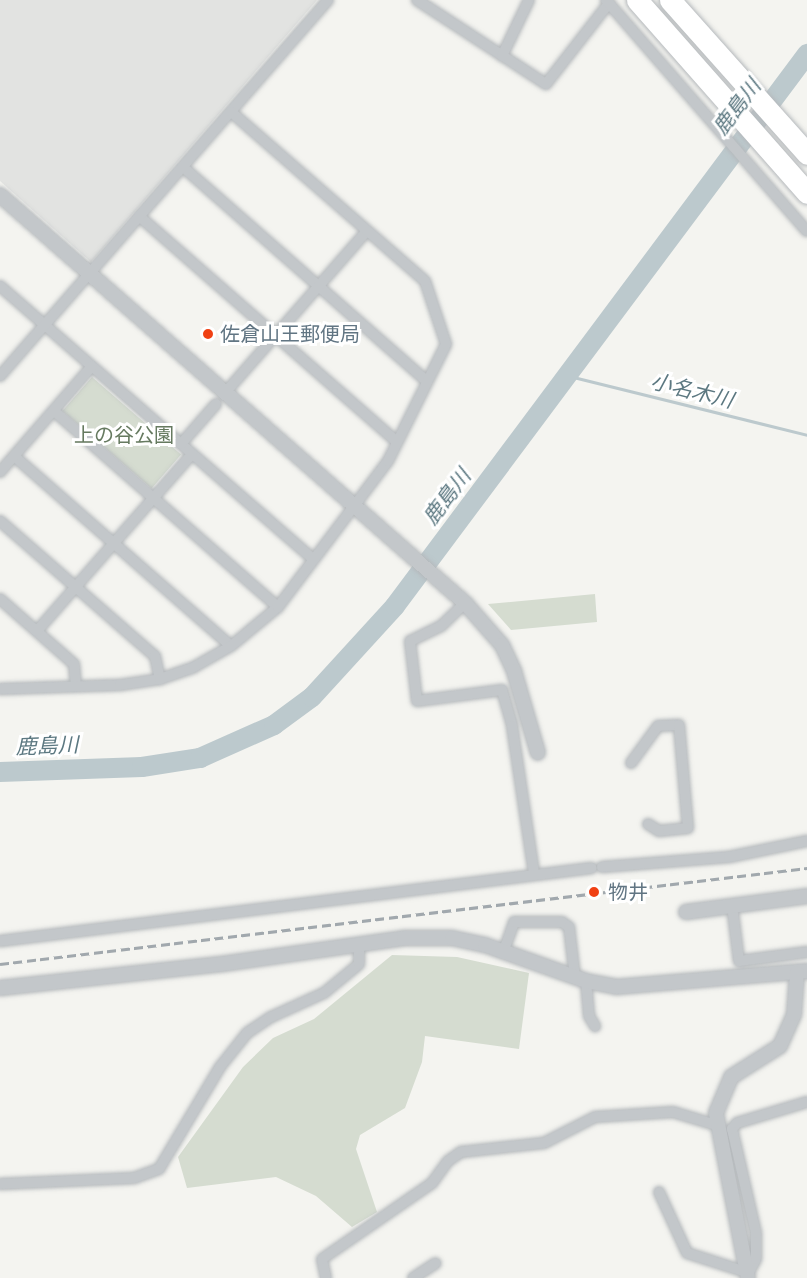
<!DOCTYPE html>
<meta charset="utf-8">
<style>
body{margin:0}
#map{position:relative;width:807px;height:1278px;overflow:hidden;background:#f4f4f0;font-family:"DM Sans","Noto Sans JP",sans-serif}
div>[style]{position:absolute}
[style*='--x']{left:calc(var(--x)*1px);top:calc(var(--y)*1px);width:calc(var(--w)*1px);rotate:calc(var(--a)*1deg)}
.built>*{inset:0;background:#e2e3e1}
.green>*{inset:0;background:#d5dcd0;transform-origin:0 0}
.stream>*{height:3px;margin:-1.5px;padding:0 1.5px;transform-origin:1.5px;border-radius:1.5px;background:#bcc9cd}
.river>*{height:20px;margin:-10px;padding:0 10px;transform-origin:10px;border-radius:10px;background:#bcc9cd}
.roads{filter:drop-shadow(0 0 2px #b5b9bc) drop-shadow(0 0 2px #b5b9bc)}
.minor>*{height:10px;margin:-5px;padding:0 5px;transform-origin:5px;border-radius:5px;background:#c3c7ca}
.tertiary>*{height:14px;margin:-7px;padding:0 7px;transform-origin:7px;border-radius:7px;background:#c3c7ca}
.motorway>*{height:21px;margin:-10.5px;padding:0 10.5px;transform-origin:10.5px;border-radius:10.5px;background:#fff}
.rail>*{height:3px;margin-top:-1.5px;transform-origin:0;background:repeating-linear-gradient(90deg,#a1a8ad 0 9px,transparent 0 13.5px)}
.dots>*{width:16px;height:16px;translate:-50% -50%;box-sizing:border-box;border:3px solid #fff;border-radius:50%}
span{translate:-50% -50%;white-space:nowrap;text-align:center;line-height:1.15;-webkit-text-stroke:6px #fff;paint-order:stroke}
.poi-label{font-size:20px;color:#617583}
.left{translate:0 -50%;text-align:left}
.park-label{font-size:20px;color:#667a60}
.water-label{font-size:21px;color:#5c7881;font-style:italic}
</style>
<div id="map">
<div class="built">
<div style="clip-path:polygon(0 0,317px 0,91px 262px,0 181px)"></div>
</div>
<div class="green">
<div style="left:92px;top:377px;width:118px;height:45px;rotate:41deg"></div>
<div style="clip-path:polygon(595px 594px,597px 622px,511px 630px,488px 604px)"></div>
<div style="clip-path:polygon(392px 955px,457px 957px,529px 973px,519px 1049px,425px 1036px,422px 1062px,405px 1108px,360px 1135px,356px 1149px,377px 1212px,352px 1227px,316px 1196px,276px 1177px,187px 1188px,178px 1157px,243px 1067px,273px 1038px,314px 1019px)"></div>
</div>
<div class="stream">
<div style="--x:569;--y:376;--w:245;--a:13.9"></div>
</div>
<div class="river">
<div style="--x:0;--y:772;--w:142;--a:-2"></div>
<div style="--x:142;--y:767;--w:59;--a:-8.8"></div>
<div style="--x:200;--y:758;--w:81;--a:-24"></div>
<div style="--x:274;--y:725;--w:47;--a:-36.4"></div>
<div style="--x:312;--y:697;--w:123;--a:-47.6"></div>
<div style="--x:395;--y:606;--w:689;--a:-53.26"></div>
</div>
<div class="roads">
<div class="minor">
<div style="--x:417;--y:0;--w:154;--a:33.1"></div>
<div style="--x:546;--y:84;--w:103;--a:-52.1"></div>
<div style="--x:606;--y:0;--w:306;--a:49"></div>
<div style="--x:502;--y:56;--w:62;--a:-64.3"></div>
<div style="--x:183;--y:167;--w:325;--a:41.3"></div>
<div style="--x:139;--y:216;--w:343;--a:41.2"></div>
<div style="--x:0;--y:286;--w:415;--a:41.1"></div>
<div style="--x:0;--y:376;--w:499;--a:-48.9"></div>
<div style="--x:225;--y:393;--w:215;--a:-48.8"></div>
<div style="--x:54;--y:411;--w:298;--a:41.2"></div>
<div style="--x:181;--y:444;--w:53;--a:-48.8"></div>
<div style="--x:14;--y:456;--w:288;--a:41.2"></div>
<div style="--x:0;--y:472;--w:140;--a:-49"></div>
<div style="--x:0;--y:521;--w:206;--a:41.1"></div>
<div style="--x:155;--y:656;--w:24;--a:78"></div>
<div style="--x:0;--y:599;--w:98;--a:41.3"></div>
<div style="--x:74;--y:664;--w:21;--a:85"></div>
<div style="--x:465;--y:603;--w:33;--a:136"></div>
<div style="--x:441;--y:626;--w:34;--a:154"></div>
<div style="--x:410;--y:641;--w:60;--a:83.3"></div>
<div style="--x:417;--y:701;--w:86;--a:-7.4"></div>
<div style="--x:502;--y:690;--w:37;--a:74"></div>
<div style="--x:512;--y:726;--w:149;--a:81.5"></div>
<div style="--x:37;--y:631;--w:235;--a:-48.8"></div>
<div style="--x:0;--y:689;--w:120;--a:-1.9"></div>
<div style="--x:120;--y:685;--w:40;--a:-8.5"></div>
<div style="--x:160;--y:679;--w:36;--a:-19"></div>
<div style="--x:194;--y:667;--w:43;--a:-29.6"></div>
<div style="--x:231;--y:646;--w:61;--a:-39.7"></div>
<div style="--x:278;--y:607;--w:183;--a:-53"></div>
<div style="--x:388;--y:461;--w:131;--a:-63.6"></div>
<div style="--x:446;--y:344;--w:66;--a:-108.4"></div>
<div style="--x:425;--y:281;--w:257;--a:-138.9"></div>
<div style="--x:631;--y:763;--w:46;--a:-53.9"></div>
<div style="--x:658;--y:726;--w:21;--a:-3"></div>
<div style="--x:679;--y:725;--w:103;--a:85"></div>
<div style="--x:688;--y:828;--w:29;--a:174"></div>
<div style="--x:659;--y:831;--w:13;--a:-148"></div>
<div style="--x:602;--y:867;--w:127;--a:-4.5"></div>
<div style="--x:729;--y:857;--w:80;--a:-11.6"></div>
<div style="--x:732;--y:905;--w:56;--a:82.9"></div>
<div style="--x:739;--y:961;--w:69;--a:-7.5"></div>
<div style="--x:0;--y:941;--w:596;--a:-7.03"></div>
<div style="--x:504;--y:950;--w:30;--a:-70"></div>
<div style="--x:514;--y:922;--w:48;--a:0"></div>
<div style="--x:562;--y:922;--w:9;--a:36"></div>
<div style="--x:569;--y:927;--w:50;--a:83.2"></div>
<div style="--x:586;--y:981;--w:35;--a:85"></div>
<div style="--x:589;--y:1016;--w:12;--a:59"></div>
<div style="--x:0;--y:1184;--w:134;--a:-2.6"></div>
<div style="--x:134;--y:1178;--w:27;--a:-20"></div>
<div style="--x:159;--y:1169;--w:119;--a:-59.1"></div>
<div style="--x:220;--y:1067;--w:43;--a:-51.5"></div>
<div style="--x:247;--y:1033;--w:29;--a:-34"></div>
<div style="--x:271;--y:1017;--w:58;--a:-24.4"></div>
<div style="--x:324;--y:993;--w:45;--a:-39.6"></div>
<div style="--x:359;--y:964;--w:21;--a:-90"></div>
<div style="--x:659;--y:1192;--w:67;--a:65.3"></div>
<div style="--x:687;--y:1253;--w:62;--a:17.9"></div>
<div style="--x:747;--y:1276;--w:19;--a:-62"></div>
<div style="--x:756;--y:1259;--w:26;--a:-90"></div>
<div style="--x:756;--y:1233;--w:107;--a:-103"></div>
<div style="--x:732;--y:1129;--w:8;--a:-50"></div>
<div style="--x:737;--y:1123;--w:73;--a:-16.7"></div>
<div style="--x:326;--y:1278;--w:19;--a:-102"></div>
<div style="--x:322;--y:1259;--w:134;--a:-34.6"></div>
<div style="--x:432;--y:1183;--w:27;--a:-54"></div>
<div style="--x:448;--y:1161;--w:16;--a:-35"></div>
<div style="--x:461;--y:1152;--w:83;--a:-6.2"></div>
<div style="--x:544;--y:1143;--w:57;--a:-27"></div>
<div style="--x:595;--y:1117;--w:78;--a:-3.7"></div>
<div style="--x:673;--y:1112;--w:45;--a:16.8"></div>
<div style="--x:413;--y:1278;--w:27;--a:-33"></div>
</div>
<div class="tertiary">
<div style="--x:0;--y:195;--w:619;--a:41.26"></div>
<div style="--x:465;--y:603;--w:56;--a:48.6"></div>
<div style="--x:502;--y:645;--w:29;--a:65"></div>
<div style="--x:514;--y:671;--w:85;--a:73.7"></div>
<div style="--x:686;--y:912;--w:122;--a:-7.5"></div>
<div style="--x:0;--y:988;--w:223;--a:-6.2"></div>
<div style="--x:222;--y:964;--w:184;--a:-8.1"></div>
<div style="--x:404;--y:938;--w:48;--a:0"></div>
<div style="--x:452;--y:938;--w:34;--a:12"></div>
<div style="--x:485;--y:945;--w:107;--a:19.6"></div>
<div style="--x:586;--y:981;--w:31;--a:11"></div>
<div style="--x:616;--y:987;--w:192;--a:-4.8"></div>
<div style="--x:748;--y:1278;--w:168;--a:-101"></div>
<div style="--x:716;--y:1113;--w:39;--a:-67"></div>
<div style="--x:731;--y:1077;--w:58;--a:-32.3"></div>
<div style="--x:780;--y:1046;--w:35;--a:-66"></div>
<div style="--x:794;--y:1014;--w:41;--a:-85.8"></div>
</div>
<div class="motorway">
<div style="--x:637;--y:0;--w:257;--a:48.6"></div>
<div style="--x:670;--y:0;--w:206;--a:48.3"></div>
</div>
</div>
<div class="rail">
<div style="--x:0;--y:964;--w:813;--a:-6.78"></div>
</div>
<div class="dots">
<div style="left:208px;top:334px;background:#f04114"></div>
<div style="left:594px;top:892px;background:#f04114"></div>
</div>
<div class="poi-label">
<span class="left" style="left:220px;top:334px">佐倉山王郵便局</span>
<span class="left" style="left:608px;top:892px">物井</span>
</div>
<div class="park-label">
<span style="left:124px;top:435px">上の谷公園</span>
</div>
<div class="water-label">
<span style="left:737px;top:107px;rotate:-53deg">鹿島川</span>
<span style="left:692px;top:391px;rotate:14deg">小名木川</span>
<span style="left:447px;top:497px;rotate:-53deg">鹿島川</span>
<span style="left:47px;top:746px;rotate:-2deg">鹿島川</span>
</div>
</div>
